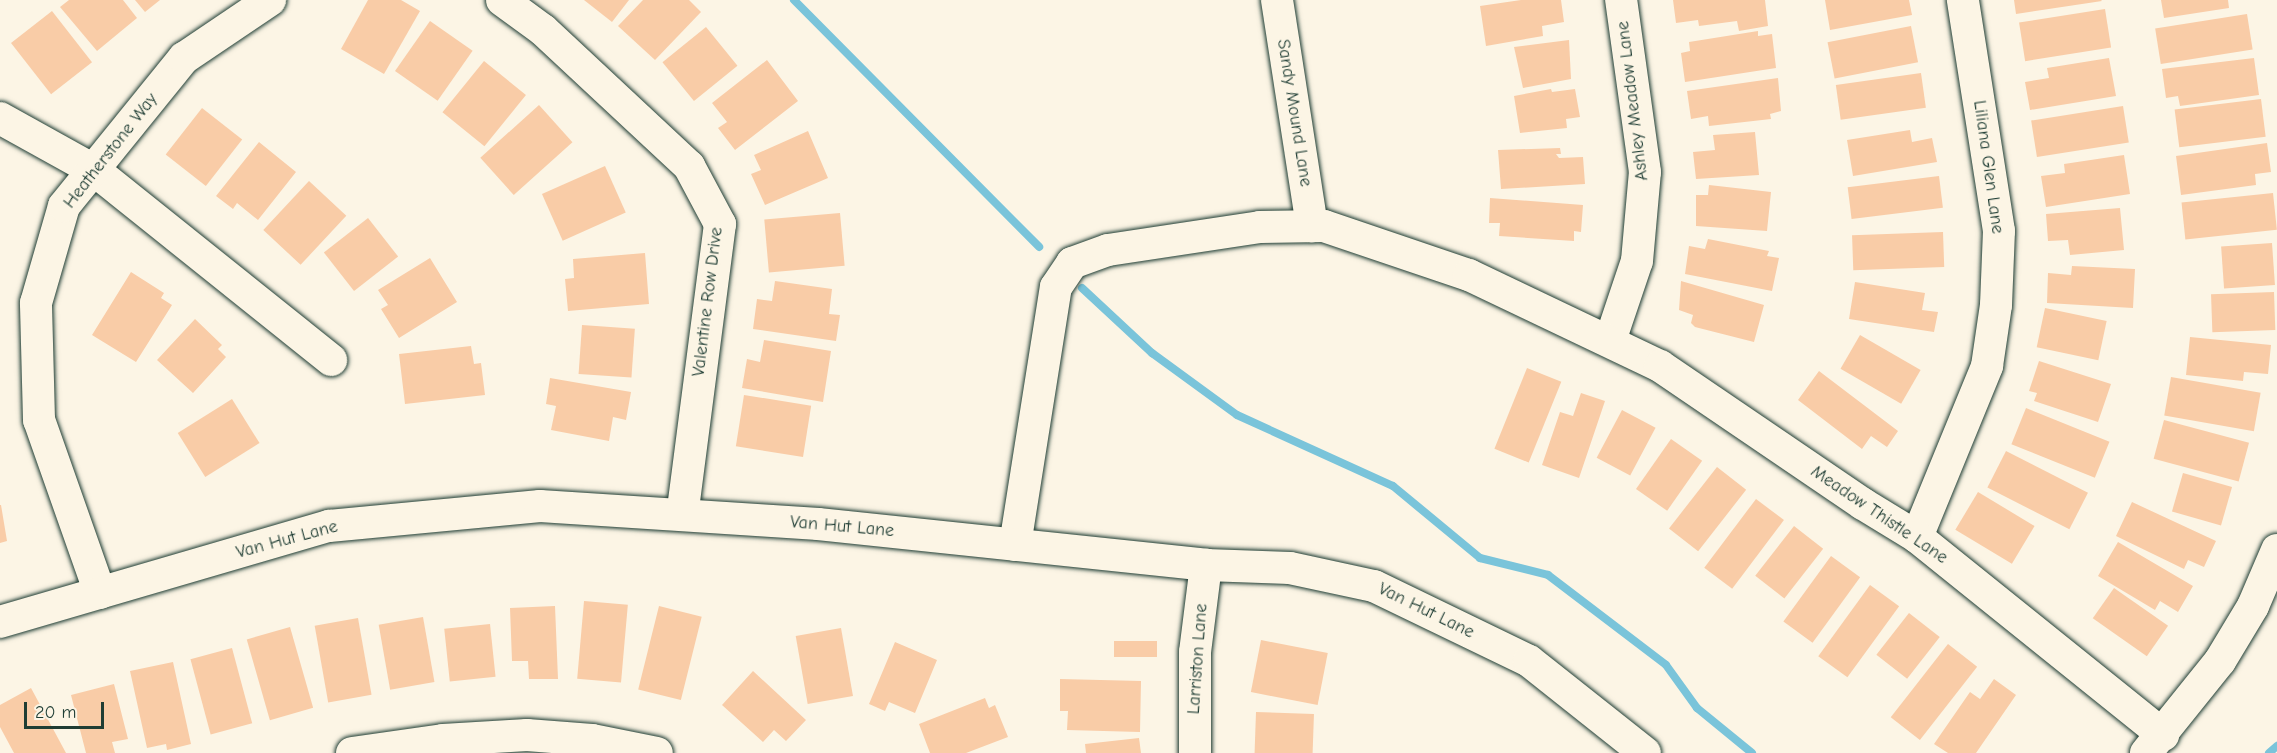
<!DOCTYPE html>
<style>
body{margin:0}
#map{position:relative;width:2277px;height:753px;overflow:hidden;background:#fcf5e5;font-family:"Comic Neue",sans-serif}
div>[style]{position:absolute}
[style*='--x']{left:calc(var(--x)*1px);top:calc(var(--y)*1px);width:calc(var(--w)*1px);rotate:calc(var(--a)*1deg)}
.stream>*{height:8px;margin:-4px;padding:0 4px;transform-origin:4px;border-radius:4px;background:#7ac4da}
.building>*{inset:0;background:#f9cca7;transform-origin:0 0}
.roads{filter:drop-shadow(0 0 2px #1f3d34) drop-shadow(0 0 2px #1f3d34)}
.minor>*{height:32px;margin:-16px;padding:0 16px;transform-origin:16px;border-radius:16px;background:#fcf5e5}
span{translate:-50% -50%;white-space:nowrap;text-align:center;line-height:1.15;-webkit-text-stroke:4.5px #fcf5e5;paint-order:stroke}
.street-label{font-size:18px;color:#1f3d34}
.scale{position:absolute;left:24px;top:702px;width:80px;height:27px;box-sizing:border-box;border:3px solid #1f3d34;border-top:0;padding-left:8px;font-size:18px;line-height:21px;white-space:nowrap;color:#1f3d34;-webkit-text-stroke:4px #fcf5e5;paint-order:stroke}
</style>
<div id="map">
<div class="stream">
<div style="--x:794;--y:0;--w:348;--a:45.2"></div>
<div style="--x:1082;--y:288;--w:96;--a:42.9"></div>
<div style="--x:1152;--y:353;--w:105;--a:36.1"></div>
<div style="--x:1237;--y:415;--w:171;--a:24.5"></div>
<div style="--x:1393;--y:486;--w:113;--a:39.6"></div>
<div style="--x:1480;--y:558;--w:70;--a:14"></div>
<div style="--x:1548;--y:575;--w:148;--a:37.3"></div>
<div style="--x:1666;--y:665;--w:53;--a:54.2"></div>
<div style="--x:1697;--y:708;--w:71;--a:39.3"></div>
<div style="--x:2269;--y:753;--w:11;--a:-41"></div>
</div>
<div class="building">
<div style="clip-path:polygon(69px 0,123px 0,137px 18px,97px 51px,60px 7px)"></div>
<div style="clip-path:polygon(135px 0,160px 0,145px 12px)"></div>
<div style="clip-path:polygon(368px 0,401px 0,420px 11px,384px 74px,341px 49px)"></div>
<div style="clip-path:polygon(584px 0,629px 0,612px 22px)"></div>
<div style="clip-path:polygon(643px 0,689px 0,701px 12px,655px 60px,618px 26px)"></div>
<div style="clip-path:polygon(1521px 0,1561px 0,1564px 22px,1542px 26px,1543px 36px,1486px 46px,1480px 6px)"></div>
<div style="clip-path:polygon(1673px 0,1765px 0,1768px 26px,1739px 31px,1737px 21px,1699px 26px,1698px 20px,1676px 23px)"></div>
<div style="clip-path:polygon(1825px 0,1909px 0,1912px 15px,1830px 30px)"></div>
<div style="clip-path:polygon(2014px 0,2101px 0,2102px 1px,2016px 14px)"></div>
<div style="clip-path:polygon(2161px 0,2228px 0,2229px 8px,2164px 18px)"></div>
<div style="left:2105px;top:9px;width:39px;height:87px;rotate:81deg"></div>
<div style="left:52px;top:11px;width:65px;height:52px;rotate:52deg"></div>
<div style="left:2247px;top:14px;width:36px;height:93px;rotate:81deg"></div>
<div style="left:430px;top:21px;width:52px;height:61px;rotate:35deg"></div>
<div style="left:1911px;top:26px;width:37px;height:85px;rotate:79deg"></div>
<div style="left:706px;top:27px;width:50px;height:56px;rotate:51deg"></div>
<div style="clip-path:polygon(1758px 31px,1758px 36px,1772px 34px,1776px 68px,1685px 82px,1681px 53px,1690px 51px,1689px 42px)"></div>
<div style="clip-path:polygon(1569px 40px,1571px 79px,1523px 88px,1514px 47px)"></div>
<div style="clip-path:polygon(2109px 58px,2116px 96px,2030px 110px,2025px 82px,2049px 78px,2047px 68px)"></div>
<div style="clip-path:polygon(2254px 58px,2259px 95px,2180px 106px,2178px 96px,2166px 98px,2162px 69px)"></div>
<div style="clip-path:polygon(767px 60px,798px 101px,735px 150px,718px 128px,727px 122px,712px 103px)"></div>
<div style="left:484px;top:61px;width:54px;height:66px;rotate:39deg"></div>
<div style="left:1921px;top:73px;width:35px;height:86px;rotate:82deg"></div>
<div style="clip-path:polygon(1778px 78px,1781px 111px,1770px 114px,1771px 119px,1709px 126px,1708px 116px,1691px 119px,1687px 91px)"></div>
<div style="clip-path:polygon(1551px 89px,1552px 92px,1575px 89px,1580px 117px,1566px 119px,1567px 128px,1520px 133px,1514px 96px)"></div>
<div style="left:2261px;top:99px;width:38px;height:87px;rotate:83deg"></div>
<div style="left:539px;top:105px;width:50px;height:79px;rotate:48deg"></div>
<div style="left:2123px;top:106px;width:37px;height:93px;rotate:81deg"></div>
<div style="left:202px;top:108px;width:51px;height:59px;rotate:38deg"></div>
<div style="clip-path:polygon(1910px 130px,1912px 142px,1932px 138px,1937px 162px,1853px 176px,1847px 140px)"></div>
<div style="clip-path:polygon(808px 131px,828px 178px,765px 205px,751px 174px,761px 170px,754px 155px)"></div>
<div style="clip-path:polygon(1755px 132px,1759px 175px,1696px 179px,1693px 152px,1715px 150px,1713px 135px)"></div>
<div style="clip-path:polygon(259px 142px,296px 172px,258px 220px,237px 203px,233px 209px,216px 196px)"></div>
<div style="clip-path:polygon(2267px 143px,2271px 172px,2255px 174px,2256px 185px,2181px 195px,2176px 156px)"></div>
<div style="clip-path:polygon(1560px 148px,1561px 154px,1556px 154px,1559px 158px,1583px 157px,1585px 184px,1501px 189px,1498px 150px)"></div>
<div style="clip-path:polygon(2124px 155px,2130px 194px,2046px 207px,2041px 176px,2065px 173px,2064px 164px)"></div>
<div style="left:605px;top:166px;width:51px;height:69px;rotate:66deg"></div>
<div style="left:1939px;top:176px;width:32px;height:92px;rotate:83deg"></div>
<div style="left:309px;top:181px;width:51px;height:67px;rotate:43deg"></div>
<div style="clip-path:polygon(1709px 185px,1771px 192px,1767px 231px,1696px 226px,1696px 195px,1708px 195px)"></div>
<div style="left:2273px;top:193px;width:37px;height:92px;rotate:84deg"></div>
<div style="clip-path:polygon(1490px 198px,1583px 205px,1581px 232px,1574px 231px,1574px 241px,1499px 236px,1500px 223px,1489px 223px)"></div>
<div style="clip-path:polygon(2120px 208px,2124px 250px,2070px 255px,2068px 240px,2048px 241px,2046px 214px)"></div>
<div style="left:840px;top:213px;width:53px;height:76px;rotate:85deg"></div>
<div style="left:368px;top:218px;width:49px;height:56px;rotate:52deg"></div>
<div style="left:1943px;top:232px;width:35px;height:91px;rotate:88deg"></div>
<div style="clip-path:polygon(1708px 239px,1769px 251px,1767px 256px,1779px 258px,1772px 291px,1685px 274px,1689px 246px,1705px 249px)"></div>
<div style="left:2272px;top:243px;width:42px;height:51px;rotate:86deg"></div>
<div style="clip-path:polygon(645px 253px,649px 304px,568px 311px,565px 279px,574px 278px,573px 259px)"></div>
<div style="clip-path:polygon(430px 258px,457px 302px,399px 338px,381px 309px,388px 305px,378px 290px)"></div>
<div style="clip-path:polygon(2072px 266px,2135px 269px,2133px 308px,2047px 303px,2048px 273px,2071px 275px)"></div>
<div style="clip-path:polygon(131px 272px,164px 293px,161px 298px,172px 305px,136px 362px,92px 335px)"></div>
<div style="clip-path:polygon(775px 281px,832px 289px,829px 314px,840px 315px,836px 341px,753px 329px,757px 299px,772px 301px)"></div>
<div style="clip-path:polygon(1681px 281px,1764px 305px,1754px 342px,1695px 327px,1691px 323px,1693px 315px,1679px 310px)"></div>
<div style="clip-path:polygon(1855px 282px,1925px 293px,1922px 310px,1938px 312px,1934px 332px,1849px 319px)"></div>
<div style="left:2274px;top:292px;width:38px;height:63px;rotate:88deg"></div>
<div style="left:2045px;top:308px;width:63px;height:40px;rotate:12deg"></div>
<div style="clip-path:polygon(195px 319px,222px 345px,218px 349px,226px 357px,193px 393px,157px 360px)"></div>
<div style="left:582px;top:325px;width:53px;height:49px;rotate:4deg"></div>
<div style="left:1860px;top:335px;width:70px;height:39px;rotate:30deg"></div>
<div style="clip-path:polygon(2190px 337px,2271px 345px,2268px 374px,2244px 372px,2243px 381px,2186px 375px)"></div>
<div style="clip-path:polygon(764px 340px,831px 351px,823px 402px,742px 388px,747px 359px,760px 362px)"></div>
<div style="clip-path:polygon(471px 346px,474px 364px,481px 363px,485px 395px,405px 404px,399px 354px)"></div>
<div style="clip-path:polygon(2039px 361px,2111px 384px,2098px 422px,2034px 401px,2037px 393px,2029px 391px)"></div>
<div style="left:1527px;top:368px;width:37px;height:87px;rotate:22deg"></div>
<div style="clip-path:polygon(1819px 371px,1898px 431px,1887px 447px,1871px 436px,1862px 449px,1798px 400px)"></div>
<div style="left:2171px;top:377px;width:91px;height:39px;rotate:10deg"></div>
<div style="clip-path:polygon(550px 378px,631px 392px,626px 420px,613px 417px,609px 441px,551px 430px,556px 406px,546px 404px)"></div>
<div style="clip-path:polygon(1581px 393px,1605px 401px,1579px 478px,1542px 465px,1560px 412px,1573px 416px)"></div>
<div style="left:744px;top:395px;width:68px;height:52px;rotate:9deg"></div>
<div style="left:232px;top:399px;width:52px;height:64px;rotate:58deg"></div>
<div style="left:2026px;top:408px;width:90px;height:39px;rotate:22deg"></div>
<div style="left:1622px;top:410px;width:38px;height:54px;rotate:28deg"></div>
<div style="left:2164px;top:420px;width:88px;height:40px;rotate:15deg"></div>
<div style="left:1671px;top:439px;width:38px;height:61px;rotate:35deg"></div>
<div style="left:2006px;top:451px;width:92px;height:41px;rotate:27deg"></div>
<div style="left:1717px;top:467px;width:37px;height:78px;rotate:38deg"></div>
<div style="left:2183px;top:473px;width:51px;height:40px;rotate:16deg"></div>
<div style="left:1978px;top:492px;width:66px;height:44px;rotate:31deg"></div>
<div style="left:1756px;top:499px;width:35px;height:86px;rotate:37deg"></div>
<div style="clip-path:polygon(2132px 502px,2216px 541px,2204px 567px,2188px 560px,2184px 569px,2116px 536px)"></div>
<div style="clip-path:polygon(1px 505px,7px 541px,0 543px,0 505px)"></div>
<div style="left:1794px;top:526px;width:37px;height:63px;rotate:38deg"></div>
<div style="clip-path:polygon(2118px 542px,2193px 586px,2178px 612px,2160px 601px,2155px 610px,2098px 576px)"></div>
<div style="left:1831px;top:556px;width:36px;height:81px;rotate:36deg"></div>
<div style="left:1870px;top:585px;width:36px;height:88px;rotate:36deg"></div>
<div style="left:2114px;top:588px;width:66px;height:37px;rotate:35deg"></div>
<div style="left:584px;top:601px;width:44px;height:78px;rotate:5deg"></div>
<div style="clip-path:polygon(555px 606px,558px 679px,529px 679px,528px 661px,512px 661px,510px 608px)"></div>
<div style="left:659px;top:606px;width:44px;height:86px;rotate:14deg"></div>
<div style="left:1909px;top:613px;width:39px;height:53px;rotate:38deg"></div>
<div style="left:423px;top:617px;width:66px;height:45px;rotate:80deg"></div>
<div style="left:358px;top:618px;width:78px;height:44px;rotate:80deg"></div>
<div style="left:490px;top:624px;width:53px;height:46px;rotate:84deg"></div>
<div style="left:290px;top:627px;width:84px;height:45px;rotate:74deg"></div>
<div style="left:841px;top:628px;width:69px;height:46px;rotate:80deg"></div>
<div style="left:1261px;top:640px;width:68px;height:53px;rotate:11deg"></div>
<div style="left:1114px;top:641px;width:43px;height:16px"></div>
<div style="clip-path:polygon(895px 642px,937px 660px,915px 713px,889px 702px,885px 711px,869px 704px)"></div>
<div style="left:1948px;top:644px;width:37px;height:93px;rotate:38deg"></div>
<div style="left:232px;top:648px;width:78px;height:43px;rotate:75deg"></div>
<div style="clip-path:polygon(173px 662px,191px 744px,167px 750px,166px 744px,147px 748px,130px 671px)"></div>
<div style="clip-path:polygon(753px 671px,806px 720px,786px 741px,774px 730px,763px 742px,722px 705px)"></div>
<div style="clip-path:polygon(1060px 679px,1141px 681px,1140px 732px,1067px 730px,1068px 711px,1060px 711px)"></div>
<div style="clip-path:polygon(1994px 679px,2016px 695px,1976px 753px,1948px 753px,1934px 744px,1970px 692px,1980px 699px)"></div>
<div style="clip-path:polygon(114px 684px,128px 739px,112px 742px,115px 753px,86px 753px,71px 695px)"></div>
<div style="clip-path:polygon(31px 688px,66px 753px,14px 753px,0 727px,0 705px)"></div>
<div style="clip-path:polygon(985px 698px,989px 708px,995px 705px,1008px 737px,966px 753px,930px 753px,919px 724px)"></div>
<div style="left:1256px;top:712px;width:58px;height:41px;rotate:2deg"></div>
<div style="clip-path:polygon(1139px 738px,1141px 753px,1086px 753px,1085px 744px)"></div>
</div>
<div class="roads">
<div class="minor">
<div style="--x:502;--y:0;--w:51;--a:36.2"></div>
<div style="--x:543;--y:30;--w:200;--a:43"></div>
<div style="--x:689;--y:166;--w:66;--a:61.9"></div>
<div style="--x:720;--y:224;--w:293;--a:97.4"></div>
<div style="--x:1277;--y:0;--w:229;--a:81.2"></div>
<div style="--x:0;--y:118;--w:107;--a:29"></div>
<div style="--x:94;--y:170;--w:304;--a:38.7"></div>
<div style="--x:1610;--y:341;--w:84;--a:-71.4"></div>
<div style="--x:1637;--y:261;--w:89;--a:-84.9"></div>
<div style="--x:1645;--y:172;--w:174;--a:-97.9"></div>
<div style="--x:1917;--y:537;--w:185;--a:-67.7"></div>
<div style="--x:1987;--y:366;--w:62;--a:-81.6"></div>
<div style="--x:1996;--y:305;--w:74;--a:-87.7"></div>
<div style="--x:1999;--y:231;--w:234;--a:-98.9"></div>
<div style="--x:1015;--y:545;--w:261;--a:-81"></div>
<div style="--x:1056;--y:287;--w:29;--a:-56"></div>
<div style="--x:1072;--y:263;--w:38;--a:-20"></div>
<div style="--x:1108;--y:250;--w:154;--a:-8.6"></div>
<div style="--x:1260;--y:227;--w:64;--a:-0.9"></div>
<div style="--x:1324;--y:226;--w:153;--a:18.7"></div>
<div style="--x:1469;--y:275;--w:212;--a:25.5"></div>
<div style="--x:1660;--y:366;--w:245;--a:34.2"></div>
<div style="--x:1863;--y:504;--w:63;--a:31.4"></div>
<div style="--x:1917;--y:537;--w:316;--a:38.8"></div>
<div style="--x:100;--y:593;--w:183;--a:-109.4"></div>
<div style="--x:39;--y:420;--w:117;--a:-91.5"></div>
<div style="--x:36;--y:303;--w:101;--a:-73.9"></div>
<div style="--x:64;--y:206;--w:191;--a:-51"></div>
<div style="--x:184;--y:58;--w:104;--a:-34"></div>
<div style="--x:0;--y:622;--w:343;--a:-16.3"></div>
<div style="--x:329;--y:526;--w:212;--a:-5.4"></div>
<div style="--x:540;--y:506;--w:279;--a:3.7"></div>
<div style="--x:818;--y:524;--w:390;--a:6"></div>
<div style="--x:1206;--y:565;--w:84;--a:2"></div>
<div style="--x:1290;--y:568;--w:86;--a:12.1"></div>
<div style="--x:1374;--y:586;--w:172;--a:25.8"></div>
<div style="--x:1529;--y:661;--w:148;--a:38.4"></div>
<div style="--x:352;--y:753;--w:92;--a:-8.1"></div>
<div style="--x:443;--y:740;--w:84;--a:-3.4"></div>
<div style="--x:527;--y:735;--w:65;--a:4.4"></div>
<div style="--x:592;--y:740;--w:66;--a:11.3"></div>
<div style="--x:1195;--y:753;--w:101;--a:-90"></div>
<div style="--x:1195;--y:652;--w:88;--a:-82.8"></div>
<div style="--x:2146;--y:753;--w:118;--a:-51.2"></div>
<div style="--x:2220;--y:661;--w:64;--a:-59"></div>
<div style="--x:2253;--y:606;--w:61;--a:-66.8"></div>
</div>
</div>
<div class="street-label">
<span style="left:1633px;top:101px;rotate:-97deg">Ashley Meadow Lane</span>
<span style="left:1294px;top:113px;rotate:81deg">Sandy Mound Lane</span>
<span style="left:111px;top:151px;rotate:-52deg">Heatherstone Way</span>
<span style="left:1988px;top:167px;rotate:82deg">Liliana Glen Lane</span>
<span style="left:708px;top:302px;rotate:-83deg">Valentine Row Drive</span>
<span style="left:1879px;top:515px;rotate:34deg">Meadow Thistle Lane</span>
<span style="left:842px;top:527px;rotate:5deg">Van Hut Lane</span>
<span style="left:287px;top:540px;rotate:-15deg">Van Hut Lane</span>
<span style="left:1426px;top:611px;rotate:26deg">Van Hut Lane</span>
<span style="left:1198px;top:659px;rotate:-86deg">Larriston Lane</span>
</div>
<div class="scale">20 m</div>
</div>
